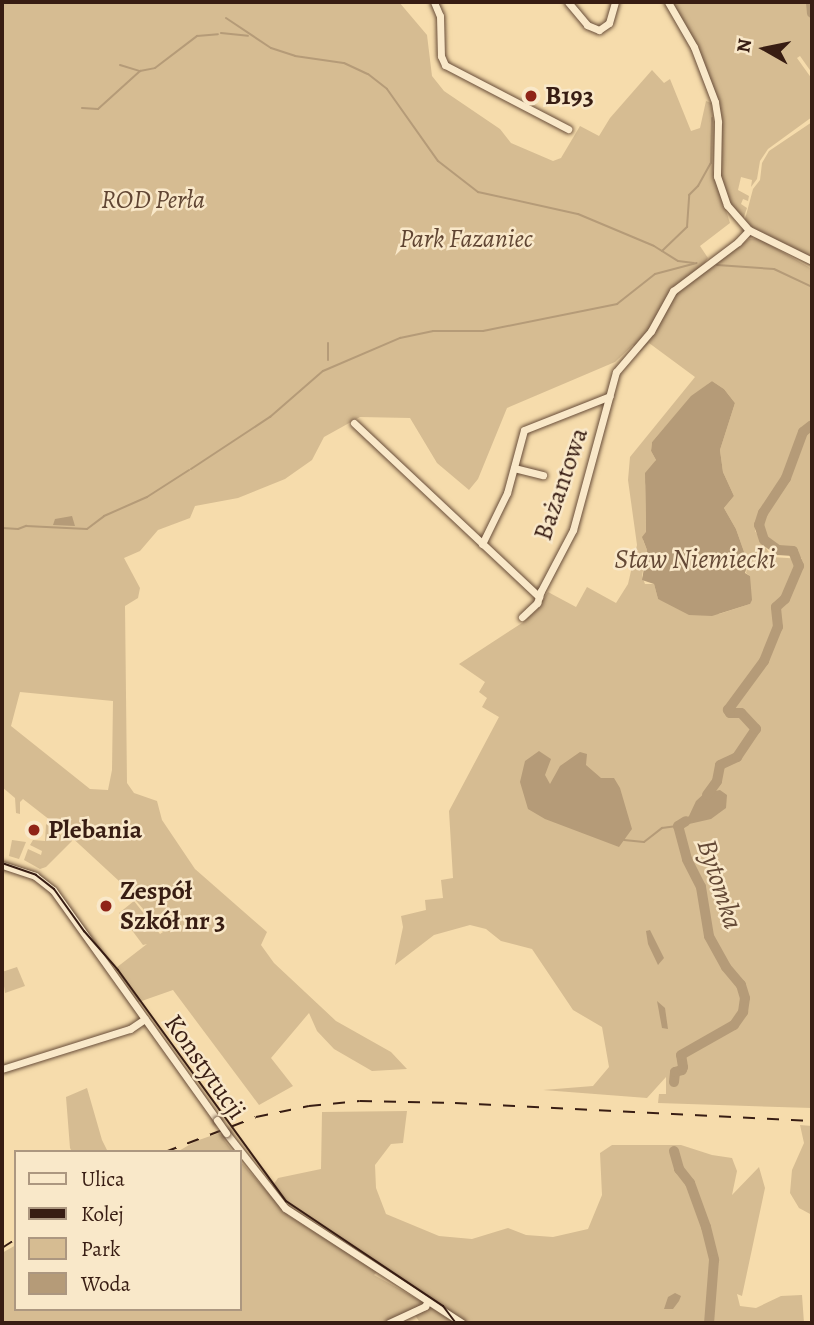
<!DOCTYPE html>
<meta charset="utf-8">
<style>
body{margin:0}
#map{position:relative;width:814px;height:1325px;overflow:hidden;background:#f6dcac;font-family:Alegreya,serif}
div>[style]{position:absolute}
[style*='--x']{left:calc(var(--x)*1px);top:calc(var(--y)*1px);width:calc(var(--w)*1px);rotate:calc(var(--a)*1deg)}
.green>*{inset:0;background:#d6bc92}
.water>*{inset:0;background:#b59b78}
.stream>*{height:2px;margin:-1px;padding:0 1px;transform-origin:1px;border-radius:1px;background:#b59b78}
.river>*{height:10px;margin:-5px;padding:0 5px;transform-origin:5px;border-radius:5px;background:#b59b78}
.roads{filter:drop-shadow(0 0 2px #684d39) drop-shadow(0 0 2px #684d39)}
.minor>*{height:7px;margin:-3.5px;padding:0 3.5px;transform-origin:3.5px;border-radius:3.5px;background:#f9e8c9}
.tram>*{height:2px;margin:-1px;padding:0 1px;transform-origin:1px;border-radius:1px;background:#381d13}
.rail>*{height:2px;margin-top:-1px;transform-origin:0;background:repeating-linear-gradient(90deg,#381d13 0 12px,transparent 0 24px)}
.bridges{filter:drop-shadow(0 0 2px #684d39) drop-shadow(0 0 2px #684d39)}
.minor-bridge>*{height:7px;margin:-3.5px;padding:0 3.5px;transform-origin:3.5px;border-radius:3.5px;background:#f9e8c9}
.dots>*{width:19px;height:19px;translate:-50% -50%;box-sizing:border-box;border:4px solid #f9e8c9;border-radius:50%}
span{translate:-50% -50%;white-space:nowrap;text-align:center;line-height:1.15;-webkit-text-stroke:5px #f9e8c9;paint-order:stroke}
.poi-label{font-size:26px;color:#381d13;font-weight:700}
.left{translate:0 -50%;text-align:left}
.park-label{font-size:26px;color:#604533;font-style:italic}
.street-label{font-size:26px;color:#381d13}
.water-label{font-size:28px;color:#644936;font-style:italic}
.frame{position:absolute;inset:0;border:4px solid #381d13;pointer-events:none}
.legend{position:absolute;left:14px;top:1150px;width:228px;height:161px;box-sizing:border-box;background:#f9e8c9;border:2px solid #ac9780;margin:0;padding:9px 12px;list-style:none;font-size:21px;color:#381d13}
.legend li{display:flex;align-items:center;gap:14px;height:35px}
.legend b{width:35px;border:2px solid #ac9780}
.north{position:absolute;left:730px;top:14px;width:70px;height:70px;-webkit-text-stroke:5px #f9e8c9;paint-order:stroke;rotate:279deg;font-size:19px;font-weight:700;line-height:28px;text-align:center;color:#381d13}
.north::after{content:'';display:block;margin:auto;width:24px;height:32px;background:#381d13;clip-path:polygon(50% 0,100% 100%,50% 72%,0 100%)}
</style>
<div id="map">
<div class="green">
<div style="clip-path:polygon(evenodd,2px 2px,399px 2px,427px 35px,432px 76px,444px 91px,500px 129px,511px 143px,553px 161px,561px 158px,580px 126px,599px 136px,610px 118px,652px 70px,664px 83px,670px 79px,691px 131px,700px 128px,706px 101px,711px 103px,715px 130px,713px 170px,730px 223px,700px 246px,708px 258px,704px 264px,708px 269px,749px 239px,758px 238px,812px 269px,812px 416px,787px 468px,765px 504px,755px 531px,772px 557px,802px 559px,792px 546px,780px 548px,771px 543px,761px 528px,765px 514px,788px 480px,805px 433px,812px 428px,812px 1108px,658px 1103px,659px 1094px,666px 1094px,666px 1077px,647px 1098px,543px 1090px,593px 1086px,609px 1067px,602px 1027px,573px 1010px,532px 949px,501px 941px,486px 929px,470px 925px,434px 935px,395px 965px,403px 927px,401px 916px,426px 910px,425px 900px,443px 898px,441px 880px,453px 878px,449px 811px,499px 717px,482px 707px,487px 698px,479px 692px,485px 682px,459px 664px,522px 623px,537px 610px,548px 592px,576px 607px,587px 587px,616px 603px,628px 584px,637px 545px,628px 480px,630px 457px,695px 377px,649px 343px,640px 352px,633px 345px,615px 362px,507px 408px,478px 479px,469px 490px,437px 463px,410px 418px,360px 417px,324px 437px,312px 460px,285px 479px,238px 498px,195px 506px,190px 518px,158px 530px,140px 551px,124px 558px,140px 588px,138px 598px,125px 606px,127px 783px,134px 793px,157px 801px,162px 820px,195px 869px,267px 932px,261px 945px,274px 963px,336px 1021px,391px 1052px,407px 1069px,372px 1071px,334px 1049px,317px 1031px,309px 1013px,271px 1058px,293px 1086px,259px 1105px,173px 990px,136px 1003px,112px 971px,147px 944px,143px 945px,119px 913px,134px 901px,160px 934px,163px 932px,119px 881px,67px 833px,72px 841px,46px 867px,40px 869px,24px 860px,28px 849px,41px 855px,42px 851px,30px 845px,33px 840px,45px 841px,46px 824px,61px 835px,64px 831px,23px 799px,20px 802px,20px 814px,16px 813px,15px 798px,2px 787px,2px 2px,712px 381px,724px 389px,735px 403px,720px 450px,723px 472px,734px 496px,724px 508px,736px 529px,748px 563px,746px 573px,750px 576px,750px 604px,719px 614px,658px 599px,654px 584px,645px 584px,642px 576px,647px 550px,643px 540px,646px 533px,645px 485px,656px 460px,651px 451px,652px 442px,691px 397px,712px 381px,2px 2px,20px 692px,113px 701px,112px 770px,108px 790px,90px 789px,11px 726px,20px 692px)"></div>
<div style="clip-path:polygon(669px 2px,810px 2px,812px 73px,800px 56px,797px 58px,812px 79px,812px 117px,768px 149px,760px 161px,757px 179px,751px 187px,752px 180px,741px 177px,738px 190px,749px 196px,748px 201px,743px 199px,741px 204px,747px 208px,742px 222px,728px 205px,718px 175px,716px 101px)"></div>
<div style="clip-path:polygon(812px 122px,812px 258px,744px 223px,753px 189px,760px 180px,762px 163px,769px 151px)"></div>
<div style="clip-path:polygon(12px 840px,26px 842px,19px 859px,9px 856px)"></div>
<div style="clip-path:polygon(17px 967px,25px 986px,5px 993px,2px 972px)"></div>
<div style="clip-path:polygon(87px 1088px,102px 1140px,108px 1152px,72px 1152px,70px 1148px,66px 1097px)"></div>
<div style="clip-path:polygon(407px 1111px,403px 1143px,391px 1144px,375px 1165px,376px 1188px,386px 1214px,439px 1236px,472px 1239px,508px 1228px,526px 1235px,553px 1237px,588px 1229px,602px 1195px,600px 1153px,612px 1145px,681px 1145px,712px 1155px,732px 1158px,737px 1171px,732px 1195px,759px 1167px,765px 1188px,742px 1296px,737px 1294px,740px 1306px,756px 1308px,781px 1296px,802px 1295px,804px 1323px,467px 1323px,288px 1206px,271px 1188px,278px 1178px,321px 1169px,322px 1112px)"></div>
<div style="clip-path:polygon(800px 1125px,812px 1126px,812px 1215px,799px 1208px,790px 1193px,792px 1170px,804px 1143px)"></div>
<div style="clip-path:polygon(219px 1133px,233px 1152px,177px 1152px,196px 1141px)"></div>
<div style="clip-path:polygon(240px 1161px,289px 1216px,377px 1272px,374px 1275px,421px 1301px,420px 1307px,380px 1323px,2px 1323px,2px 1253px,16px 1245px,16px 1309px,240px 1309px)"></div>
<div style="clip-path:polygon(432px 1308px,454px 1323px,420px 1323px,415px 1315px)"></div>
</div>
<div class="water">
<div style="clip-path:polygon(712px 381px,724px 389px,735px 403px,720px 450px,723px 472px,734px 496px,724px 508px,736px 529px,748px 563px,745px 573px,750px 576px,752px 600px,750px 604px,712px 616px,689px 615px,658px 599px,654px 584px,642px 580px,647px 550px,642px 537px,646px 532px,645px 473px,656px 460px,651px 451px,652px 442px,691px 396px)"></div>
<div style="clip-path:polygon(72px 516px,75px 526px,53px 525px,55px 519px)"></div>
<div style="clip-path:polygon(539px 751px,551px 759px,545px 775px,550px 784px,560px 766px,580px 752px,587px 754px,586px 765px,601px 778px,614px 778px,620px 788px,632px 829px,619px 847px,545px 819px,528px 809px,520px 782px,525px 761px)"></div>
<div style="clip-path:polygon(711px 781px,717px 786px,715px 791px,720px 790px,727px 795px,726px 808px,711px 819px,676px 827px,689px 816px,696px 801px,709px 789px)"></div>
<div style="clip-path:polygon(650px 930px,664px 958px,658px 965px,648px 944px,646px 931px)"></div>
<div style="clip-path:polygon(657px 1001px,665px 1008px,668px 1029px,662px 1028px)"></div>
<div style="clip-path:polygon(675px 1293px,681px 1296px,679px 1301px,673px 1309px,664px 1309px,668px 1297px)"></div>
</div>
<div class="stream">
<div style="--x:226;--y:18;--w:54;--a:33.7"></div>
<div style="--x:271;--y:48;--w:25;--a:18"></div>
<div style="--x:295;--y:56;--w:49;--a:8.1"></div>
<div style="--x:344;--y:63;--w:26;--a:25"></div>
<div style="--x:368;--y:74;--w:24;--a:38"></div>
<div style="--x:387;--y:89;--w:88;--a:54.7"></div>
<div style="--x:438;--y:161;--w:51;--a:37.8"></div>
<div style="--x:478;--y:192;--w:102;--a:12.4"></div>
<div style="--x:578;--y:214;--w:82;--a:22.8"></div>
<div style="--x:654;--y:246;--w:28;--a:32"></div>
<div style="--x:678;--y:261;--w:16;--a:7"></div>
<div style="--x:221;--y:33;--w:27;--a:6"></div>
<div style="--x:120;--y:65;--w:21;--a:17"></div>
<div style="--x:140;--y:71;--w:15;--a:-11"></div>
<div style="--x:155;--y:68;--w:53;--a:-37.3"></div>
<div style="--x:197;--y:36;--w:21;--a:-5"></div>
<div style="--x:82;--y:108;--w:16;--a:4"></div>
<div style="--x:98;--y:109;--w:57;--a:-42.1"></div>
<div style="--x:662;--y:251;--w:35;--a:-44"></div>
<div style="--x:687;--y:227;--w:32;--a:-86"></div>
<div style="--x:689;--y:195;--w:13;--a:-45"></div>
<div style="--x:698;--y:186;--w:26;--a:-61"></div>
<div style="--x:711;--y:163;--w:45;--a:-88.7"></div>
<div style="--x:717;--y:265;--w:57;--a:4"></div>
<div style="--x:774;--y:269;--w:42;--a:25.3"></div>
<div style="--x:328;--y:360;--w:17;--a:-90"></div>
<div style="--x:191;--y:469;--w:95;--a:-33.4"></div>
<div style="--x:270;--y:417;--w:70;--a:-41"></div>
<div style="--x:323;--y:371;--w:84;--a:-23.2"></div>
<div style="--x:400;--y:338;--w:34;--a:-12"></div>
<div style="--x:433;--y:331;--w:50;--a:0"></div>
<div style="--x:483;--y:331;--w:137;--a:-11.4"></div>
<div style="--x:617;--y:304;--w:48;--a:-38.3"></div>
<div style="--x:655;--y:274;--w:43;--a:-14.7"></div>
<div style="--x:2;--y:528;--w:16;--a:4"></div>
<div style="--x:18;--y:529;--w:9;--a:-21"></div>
<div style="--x:26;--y:526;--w:61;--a:2.8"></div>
<div style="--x:87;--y:529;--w:21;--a:-37"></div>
<div style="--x:104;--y:516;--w:47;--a:-23.8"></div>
<div style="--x:147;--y:497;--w:50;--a:-32.7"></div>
<div style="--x:624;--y:840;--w:20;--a:6"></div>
<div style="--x:644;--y:842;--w:23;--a:-38"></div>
<div style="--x:662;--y:828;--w:15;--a:-8"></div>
</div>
<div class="river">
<div style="--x:811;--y:2;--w:11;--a:85"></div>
<div style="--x:707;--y:795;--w:17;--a:-54"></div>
<div style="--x:717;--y:781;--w:16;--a:-79"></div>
<div style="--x:720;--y:765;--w:19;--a:-25"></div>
<div style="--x:737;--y:757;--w:34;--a:-56"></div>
<div style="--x:756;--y:729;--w:22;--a:-133"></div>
<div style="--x:741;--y:713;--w:11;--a:180"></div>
<div style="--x:730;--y:713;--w:4;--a:-124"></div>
<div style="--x:728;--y:710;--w:61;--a:-53.7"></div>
<div style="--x:764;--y:661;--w:37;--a:-68"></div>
<div style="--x:778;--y:627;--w:20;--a:-96"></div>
<div style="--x:776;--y:607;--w:12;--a:-42"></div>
<div style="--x:785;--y:599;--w:36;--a:-67"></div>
<div style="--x:799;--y:566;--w:16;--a:-112"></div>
<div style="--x:793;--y:551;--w:15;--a:-176"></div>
<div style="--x:778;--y:550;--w:17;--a:-144"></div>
<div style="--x:764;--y:540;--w:16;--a:-108"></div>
<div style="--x:759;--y:525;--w:13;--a:-72"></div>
<div style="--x:763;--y:513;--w:42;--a:-56.7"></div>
<div style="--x:786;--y:478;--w:49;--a:-69.7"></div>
<div style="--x:803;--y:432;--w:11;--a:-38"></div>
<div style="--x:674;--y:1082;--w:10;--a:-84"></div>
<div style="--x:675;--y:1072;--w:7;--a:-16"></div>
<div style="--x:682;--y:1070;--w:3;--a:-72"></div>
<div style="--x:683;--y:1067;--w:12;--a:-99"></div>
<div style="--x:681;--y:1055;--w:61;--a:-29.5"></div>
<div style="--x:734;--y:1025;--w:16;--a:-55"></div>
<div style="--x:743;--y:1012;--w:14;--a:-82"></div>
<div style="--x:745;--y:998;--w:14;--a:-107"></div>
<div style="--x:741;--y:985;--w:23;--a:-130"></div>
<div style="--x:726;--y:967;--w:35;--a:-119"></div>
<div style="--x:709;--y:936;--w:50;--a:-99.3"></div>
<div style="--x:701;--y:887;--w:31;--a:-117"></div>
<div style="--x:687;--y:859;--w:34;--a:-105"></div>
<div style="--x:678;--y:826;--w:9;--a:-32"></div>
<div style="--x:674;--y:1151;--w:19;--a:74"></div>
<div style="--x:679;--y:1169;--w:18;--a:52"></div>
<div style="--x:690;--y:1183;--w:47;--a:70"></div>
<div style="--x:706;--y:1227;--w:34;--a:76"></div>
<div style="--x:714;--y:1260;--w:63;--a:94.5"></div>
</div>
<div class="roads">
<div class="minor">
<div style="--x:434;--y:2;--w:15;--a:67"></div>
<div style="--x:440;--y:16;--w:40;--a:88.6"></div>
<div style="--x:441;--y:56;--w:10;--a:66"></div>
<div style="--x:445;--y:65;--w:139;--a:27.5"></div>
<div style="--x:568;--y:2;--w:30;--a:50"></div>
<div style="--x:587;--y:25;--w:13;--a:23"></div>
<div style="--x:599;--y:30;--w:12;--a:-35"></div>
<div style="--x:609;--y:23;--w:22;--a:-74"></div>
<div style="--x:668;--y:2;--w:52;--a:60"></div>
<div style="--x:694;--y:47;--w:59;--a:69.1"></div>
<div style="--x:715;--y:102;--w:20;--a:81"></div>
<div style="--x:718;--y:122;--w:54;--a:91.1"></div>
<div style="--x:717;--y:176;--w:31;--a:71"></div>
<div style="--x:727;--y:205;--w:33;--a:49"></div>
<div style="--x:749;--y:230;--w:70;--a:26.2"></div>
<div style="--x:354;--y:423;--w:254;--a:43.2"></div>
<div style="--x:514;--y:468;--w:30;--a:14"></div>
<div style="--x:482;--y:544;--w:57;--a:-63.9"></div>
<div style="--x:507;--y:493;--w:65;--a:-74.9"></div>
<div style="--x:524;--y:430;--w:92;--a:-21.6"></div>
<div style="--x:522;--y:617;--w:21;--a:-43"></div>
<div style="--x:537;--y:603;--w:13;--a:-72"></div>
<div style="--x:541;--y:591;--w:69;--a:-62.3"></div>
<div style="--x:573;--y:530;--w:164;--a:-74.8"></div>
<div style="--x:616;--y:372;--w:54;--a:-49.5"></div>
<div style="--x:651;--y:331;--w:46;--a:-61.2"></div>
<div style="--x:673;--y:291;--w:81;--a:-37"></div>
<div style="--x:738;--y:242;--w:16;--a:-47"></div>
<div style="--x:2;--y:865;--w:35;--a:18"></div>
<div style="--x:35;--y:876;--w:23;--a:38"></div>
<div style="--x:53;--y:890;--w:282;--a:54.5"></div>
<div style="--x:2;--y:1069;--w:134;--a:-17.4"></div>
<div style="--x:130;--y:1029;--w:18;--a:-34"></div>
<div style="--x:226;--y:1133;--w:95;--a:51.8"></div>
<div style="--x:285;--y:1208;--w:211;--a:33"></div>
<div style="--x:389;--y:1323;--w:40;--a:-25"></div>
<div style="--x:425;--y:1306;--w:6;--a:-59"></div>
</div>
</div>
<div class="tram">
<div style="--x:2;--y:863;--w:36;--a:19"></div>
<div style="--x:36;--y:875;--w:23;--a:38"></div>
<div style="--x:54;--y:889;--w:52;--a:54.5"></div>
<div style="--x:84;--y:931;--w:52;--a:48.9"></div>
<div style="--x:118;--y:970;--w:286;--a:54"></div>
<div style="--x:286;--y:1201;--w:189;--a:33.8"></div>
<div style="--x:443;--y:1306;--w:21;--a:53"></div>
</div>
<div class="rail">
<div style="--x:165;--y:1152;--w:97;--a:-21"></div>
<div style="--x:256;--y:1117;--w:54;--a:-11.7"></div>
<div style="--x:309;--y:1106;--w:51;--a:-5.6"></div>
<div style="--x:360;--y:1101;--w:95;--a:1.2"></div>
<div style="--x:455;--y:1103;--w:357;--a:2.9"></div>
<div style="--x:2;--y:1248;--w:17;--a:-33"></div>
</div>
<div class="bridges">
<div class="minor-bridge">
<div style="--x:217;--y:1120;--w:16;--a:55"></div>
</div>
</div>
<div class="dots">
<div style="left:531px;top:96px;background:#8f2418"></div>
<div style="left:34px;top:830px;background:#8f2418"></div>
<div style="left:106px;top:906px;background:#8f2418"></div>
</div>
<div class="poi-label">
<span class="left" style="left:545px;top:96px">B193</span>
<span class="left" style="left:48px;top:830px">Plebania</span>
<span class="left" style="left:120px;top:906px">Zespół<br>Szkół nr 3</span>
</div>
<div class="park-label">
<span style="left:153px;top:200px">ROD Perła</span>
<span style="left:466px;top:239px">Park Fazaniec</span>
</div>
<div class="street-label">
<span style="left:561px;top:484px;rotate:-71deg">Bażantowa</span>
<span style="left:205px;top:1067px;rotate:55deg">Konstytucji</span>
</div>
<div class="water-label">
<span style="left:695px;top:559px">Staw Niemiecki</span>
<span style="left:720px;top:884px;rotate:72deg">Bytomka</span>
</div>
<div class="frame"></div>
<ul class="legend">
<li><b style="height:9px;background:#f9e8c9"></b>Ulica</li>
<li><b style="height:9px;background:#381d13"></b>Kolej</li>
<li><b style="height:19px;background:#d6bc92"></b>Park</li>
<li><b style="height:19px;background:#b59b78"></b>Woda</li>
</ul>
<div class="north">N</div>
</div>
